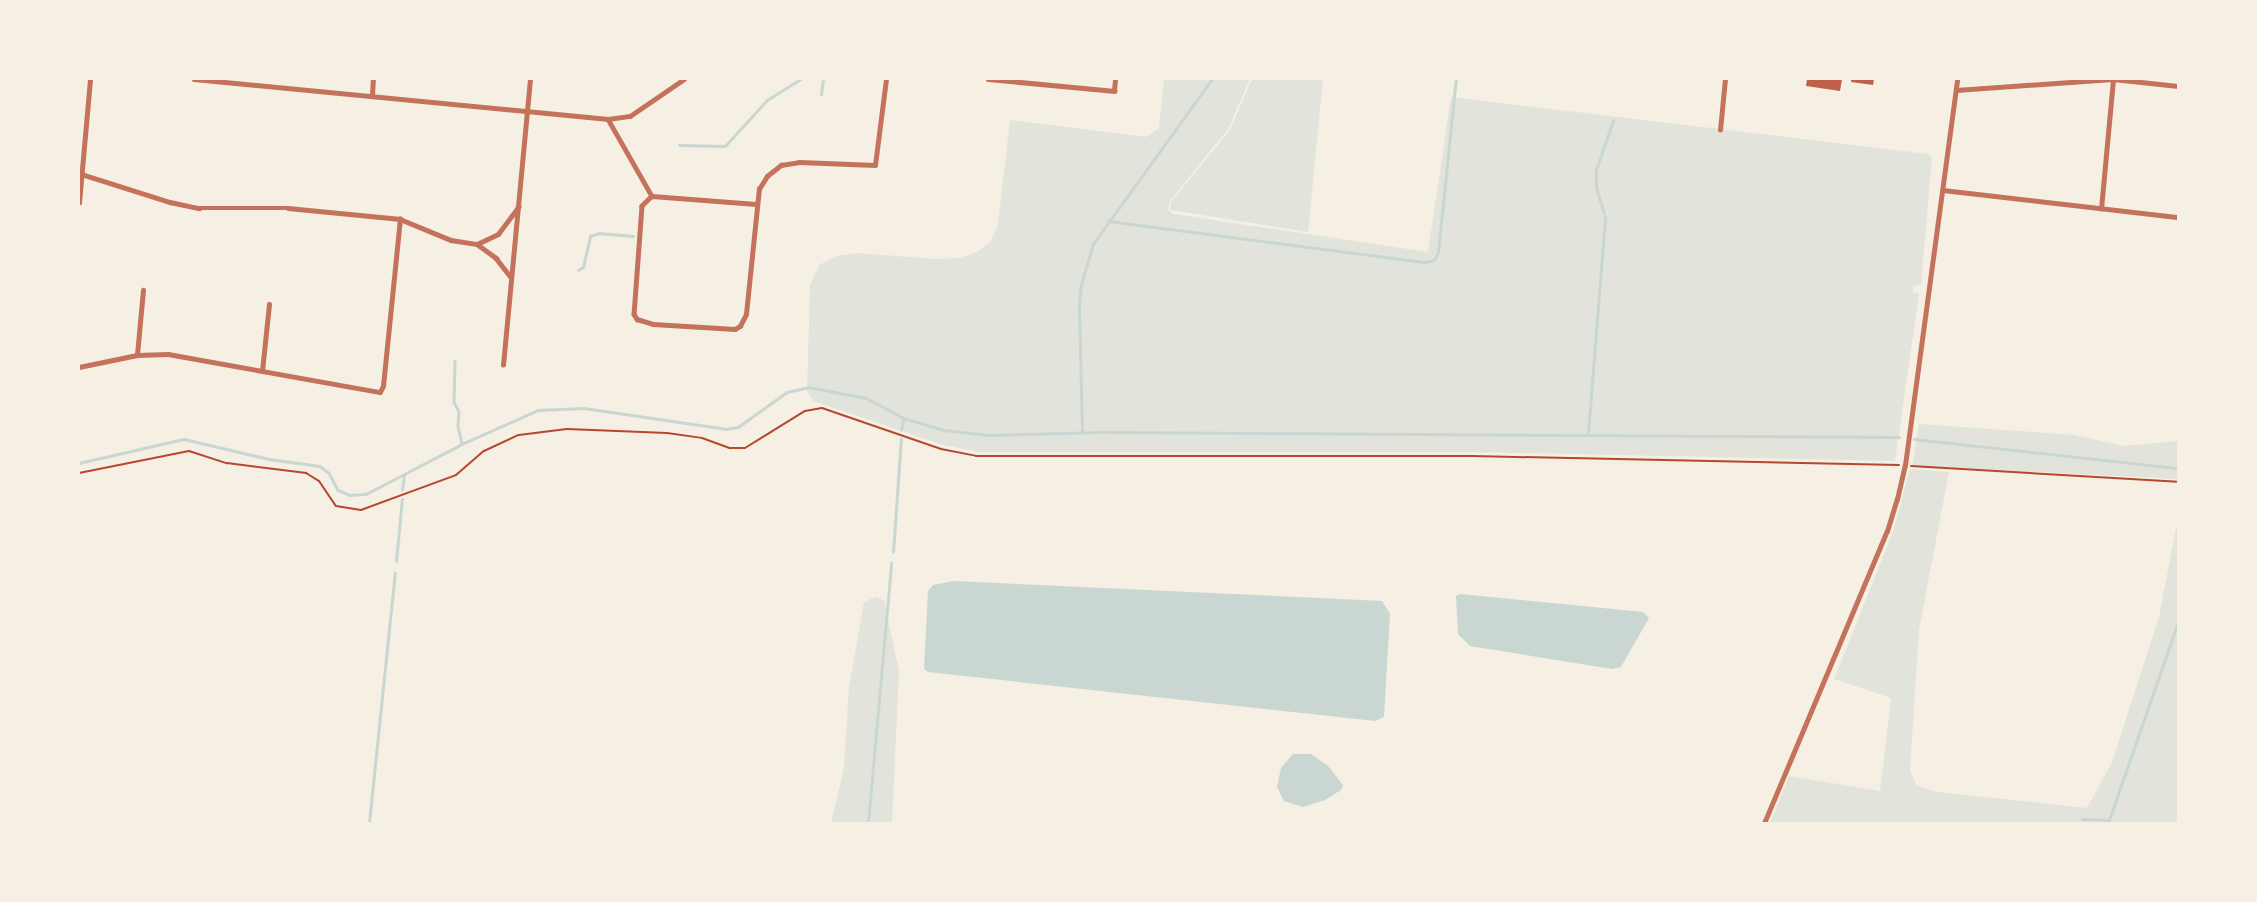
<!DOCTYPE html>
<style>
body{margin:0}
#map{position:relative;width:2257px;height:902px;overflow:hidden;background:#f6efe4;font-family:"Nunito Sans",sans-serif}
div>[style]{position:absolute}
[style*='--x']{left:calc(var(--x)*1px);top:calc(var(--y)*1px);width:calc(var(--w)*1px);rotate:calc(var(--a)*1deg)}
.green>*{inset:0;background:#e2e4dc}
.water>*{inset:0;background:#c9d6d2}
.stream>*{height:2.5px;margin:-1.25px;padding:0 1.25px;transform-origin:1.25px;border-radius:1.25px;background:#c9d6d2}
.building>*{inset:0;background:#bf614a}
.path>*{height:2px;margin:-1px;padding:0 1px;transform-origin:1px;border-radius:1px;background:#b5482f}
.minor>*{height:4.5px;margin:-2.25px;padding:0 2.25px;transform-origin:2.25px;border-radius:2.25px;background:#c5725c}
.tertiary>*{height:5px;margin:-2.5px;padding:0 2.5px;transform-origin:2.5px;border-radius:2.5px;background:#c5725c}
span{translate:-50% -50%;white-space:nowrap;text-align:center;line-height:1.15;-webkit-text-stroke:7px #f6efe4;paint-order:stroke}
.frame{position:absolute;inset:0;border:80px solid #f6efe4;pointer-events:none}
</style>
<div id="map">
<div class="green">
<div style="clip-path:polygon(1164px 79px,1250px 79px,1228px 129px,1170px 201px,1168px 210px,1174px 214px,1428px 252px,1451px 97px,1929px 154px,1932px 158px,1921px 284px,1914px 286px,1912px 292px,1919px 294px,1895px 461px,1473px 452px,979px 452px,943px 445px,813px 401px,807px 391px,810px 285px,819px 265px,836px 256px,856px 253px,936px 259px,959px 258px,977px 252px,991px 241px,998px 224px,1010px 120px,1146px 137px,1159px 128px)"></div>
<div style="clip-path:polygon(1252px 79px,1323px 79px,1308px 232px,1170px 210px,1171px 202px,1230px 130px)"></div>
<div style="clip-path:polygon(1919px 424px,2075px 435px,2124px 446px,2178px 441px,2178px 479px,1912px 466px)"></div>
<div style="clip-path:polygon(1910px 469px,1949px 472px,1919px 630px,1910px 771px,1917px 786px,1938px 792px,2087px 808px,2112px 762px,2159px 617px,2178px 518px,2178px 823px,1770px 823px,1789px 776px,1880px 791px,1891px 698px,1834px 679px,1894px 529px)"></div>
<div style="clip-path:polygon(875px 597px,884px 600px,899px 671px,892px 823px,831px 823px,844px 768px,849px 687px,864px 602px)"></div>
</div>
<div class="water">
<div style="clip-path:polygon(954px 581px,1382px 601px,1390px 614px,1384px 717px,1375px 721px,928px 672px,924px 669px,928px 591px,933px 585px)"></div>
<div style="clip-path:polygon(1460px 594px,1643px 612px,1649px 618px,1621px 667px,1612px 669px,1470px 646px,1458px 634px,1456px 596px)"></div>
<div style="clip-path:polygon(1293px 754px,1311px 754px,1328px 766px,1343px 785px,1341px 790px,1325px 800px,1303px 807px,1284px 801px,1277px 787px,1281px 768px)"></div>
</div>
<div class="stream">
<div style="--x:821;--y:95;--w:16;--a:-83"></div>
<div style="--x:679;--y:145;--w:46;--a:1.2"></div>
<div style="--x:725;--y:146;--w:62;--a:-47.6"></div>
<div style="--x:767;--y:100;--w:40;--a:-32"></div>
<div style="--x:1604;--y:214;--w:28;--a:-107"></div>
<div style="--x:1596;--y:187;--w:17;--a:-90"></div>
<div style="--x:1596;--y:170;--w:52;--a:-70.9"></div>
<div style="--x:1108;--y:221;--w:320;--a:7.4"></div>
<div style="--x:1425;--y:262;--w:9;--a:-13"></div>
<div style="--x:1434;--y:260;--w:9;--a:-63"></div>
<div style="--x:1438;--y:252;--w:174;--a:-84.1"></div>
<div style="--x:578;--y:270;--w:6;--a:-31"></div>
<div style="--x:583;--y:267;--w:32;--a:-77"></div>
<div style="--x:590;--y:236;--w:9;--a:-18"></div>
<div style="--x:599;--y:233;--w:34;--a:5"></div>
<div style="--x:455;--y:361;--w:41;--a:91.4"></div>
<div style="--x:454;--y:402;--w:11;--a:63"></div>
<div style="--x:459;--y:412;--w:14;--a:94"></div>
<div style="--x:458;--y:426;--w:17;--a:77"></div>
<div style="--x:901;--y:430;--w:12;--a:-76"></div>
<div style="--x:1082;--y:431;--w:127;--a:-91.4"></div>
<div style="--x:1079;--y:304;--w:19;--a:-84"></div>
<div style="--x:1081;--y:285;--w:43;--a:-73.7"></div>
<div style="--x:1093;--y:244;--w:203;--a:-54.2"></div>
<div style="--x:1588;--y:434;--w:217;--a:-85.5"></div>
<div style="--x:1914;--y:439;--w:266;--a:6.3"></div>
<div style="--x:79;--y:463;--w:108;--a:-12.9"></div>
<div style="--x:184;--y:439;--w:87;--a:13.2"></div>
<div style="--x:269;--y:459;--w:51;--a:7.8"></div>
<div style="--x:320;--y:466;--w:11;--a:38"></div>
<div style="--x:329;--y:473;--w:19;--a:62"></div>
<div style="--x:338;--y:490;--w:13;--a:23"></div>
<div style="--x:350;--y:495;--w:16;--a:-4"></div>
<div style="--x:366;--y:494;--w:108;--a:-27.5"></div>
<div style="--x:462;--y:444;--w:83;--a:-24.1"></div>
<div style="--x:538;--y:410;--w:46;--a:-2.5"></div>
<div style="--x:584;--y:408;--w:144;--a:8.4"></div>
<div style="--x:726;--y:429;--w:12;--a:-9"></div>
<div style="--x:738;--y:427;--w:60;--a:-35.5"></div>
<div style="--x:787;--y:392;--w:22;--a:-13"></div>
<div style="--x:808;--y:387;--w:59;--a:10.7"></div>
<div style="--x:866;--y:398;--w:43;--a:27.8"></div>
<div style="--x:904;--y:418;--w:42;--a:16.7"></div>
<div style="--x:944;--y:430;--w:44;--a:6.5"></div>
<div style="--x:988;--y:435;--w:112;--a:-1.5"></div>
<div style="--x:1100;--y:432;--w:799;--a:0.36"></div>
<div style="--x:402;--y:490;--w:14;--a:-82"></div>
<div style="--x:893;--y:552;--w:113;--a:-86"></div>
<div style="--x:396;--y:561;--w:62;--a:-84.5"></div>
<div style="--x:2082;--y:819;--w:27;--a:2"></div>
<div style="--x:369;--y:823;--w:251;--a:-84.1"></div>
<div style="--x:868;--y:823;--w:261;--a:-84.9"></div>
<div style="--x:2108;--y:823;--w:213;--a:-70.8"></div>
</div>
<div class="building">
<div style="clip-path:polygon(1807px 79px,1842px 79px,1840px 91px,1806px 86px)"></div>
<div style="clip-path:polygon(1851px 79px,1874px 79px,1873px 85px,1851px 82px)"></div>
</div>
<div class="path">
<div style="--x:1911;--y:466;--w:267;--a:3.4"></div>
<div style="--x:79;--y:473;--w:112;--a:-11.3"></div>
<div style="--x:189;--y:451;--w:40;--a:18"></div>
<div style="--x:227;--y:463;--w:80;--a:7.2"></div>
<div style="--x:306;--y:473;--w:15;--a:32"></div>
<div style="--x:319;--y:481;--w:30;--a:56"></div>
<div style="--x:336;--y:506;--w:25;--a:9"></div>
<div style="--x:361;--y:510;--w:101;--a:-20.2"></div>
<div style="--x:456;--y:475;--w:37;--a:-41"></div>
<div style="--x:484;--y:451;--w:38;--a:-25"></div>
<div style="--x:519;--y:435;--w:48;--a:-7.1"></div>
<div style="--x:567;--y:429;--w:100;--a:2.3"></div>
<div style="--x:667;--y:433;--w:35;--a:8"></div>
<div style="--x:702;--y:438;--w:30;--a:20"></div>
<div style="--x:730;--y:448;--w:15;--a:0"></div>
<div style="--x:745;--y:448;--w:70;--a:-31.7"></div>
<div style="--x:805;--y:411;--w:17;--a:-10"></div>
<div style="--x:822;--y:408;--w:126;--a:19"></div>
<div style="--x:941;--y:449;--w:36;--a:11"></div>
<div style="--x:976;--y:456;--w:496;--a:0"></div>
<div style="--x:1472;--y:456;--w:427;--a:1.2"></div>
</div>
<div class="minor">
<div style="--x:194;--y:79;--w:416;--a:5.5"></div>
<div style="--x:608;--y:119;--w:22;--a:-8"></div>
<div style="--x:630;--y:116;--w:65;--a:-34.4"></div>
<div style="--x:988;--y:79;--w:127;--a:5.4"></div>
<div style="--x:1114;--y:91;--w:12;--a:-85"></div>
<div style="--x:1956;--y:90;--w:157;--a:-4"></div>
<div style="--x:2113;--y:79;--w:65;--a:6.1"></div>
<div style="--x:372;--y:96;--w:17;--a:-87"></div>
<div style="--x:608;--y:119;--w:89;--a:60.3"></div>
<div style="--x:652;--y:196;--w:14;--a:135"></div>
<div style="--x:642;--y:206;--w:108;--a:94.2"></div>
<div style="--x:634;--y:314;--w:6;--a:59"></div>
<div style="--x:637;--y:319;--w:17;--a:17"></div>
<div style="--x:653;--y:324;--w:82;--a:3.5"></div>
<div style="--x:735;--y:329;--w:6;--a:-31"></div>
<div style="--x:740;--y:326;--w:13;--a:-63"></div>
<div style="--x:746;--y:314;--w:126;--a:-84.1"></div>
<div style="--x:759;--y:189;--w:15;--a:-58"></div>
<div style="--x:767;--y:176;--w:18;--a:-38"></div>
<div style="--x:781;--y:165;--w:18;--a:-9"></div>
<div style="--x:799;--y:162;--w:76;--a:2.3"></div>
<div style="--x:875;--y:165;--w:87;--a:-82.7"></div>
<div style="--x:1720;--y:130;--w:51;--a:-84.4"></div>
<div style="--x:81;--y:174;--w:93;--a:17.5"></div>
<div style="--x:170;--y:202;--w:30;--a:12"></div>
<div style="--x:199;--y:208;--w:89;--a:0"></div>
<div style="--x:288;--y:208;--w:113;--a:5.6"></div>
<div style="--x:400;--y:219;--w:55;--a:22.4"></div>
<div style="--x:451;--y:240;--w:26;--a:9"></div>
<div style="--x:477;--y:244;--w:23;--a:-25"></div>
<div style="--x:498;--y:234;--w:34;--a:-53"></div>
<div style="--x:1943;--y:190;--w:237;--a:6.6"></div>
<div style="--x:652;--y:196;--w:104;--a:4.4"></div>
<div style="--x:79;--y:203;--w:124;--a:-84.9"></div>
<div style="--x:2101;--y:209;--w:131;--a:-84.7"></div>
<div style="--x:477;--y:244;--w:24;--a:36"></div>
<div style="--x:496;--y:258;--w:24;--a:52"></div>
<div style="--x:137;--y:355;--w:65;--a:-84.7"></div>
<div style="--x:503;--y:365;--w:287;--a:-84.6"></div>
<div style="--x:79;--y:367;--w:59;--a:-11.7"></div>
<div style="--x:137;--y:355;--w:31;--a:-2"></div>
<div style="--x:168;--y:354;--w:215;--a:10.2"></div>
<div style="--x:380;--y:392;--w:7;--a:-63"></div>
<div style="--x:383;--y:386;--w:168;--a:-84.2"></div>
<div style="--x:262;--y:371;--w:67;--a:-84"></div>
</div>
<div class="tertiary">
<div style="--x:1764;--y:823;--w:317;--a:-67.2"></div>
<div style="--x:1887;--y:531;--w:34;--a:-73"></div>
<div style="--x:1897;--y:499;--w:35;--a:-77"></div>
<div style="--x:1905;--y:465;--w:389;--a:-82.3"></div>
</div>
<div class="frame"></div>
</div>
